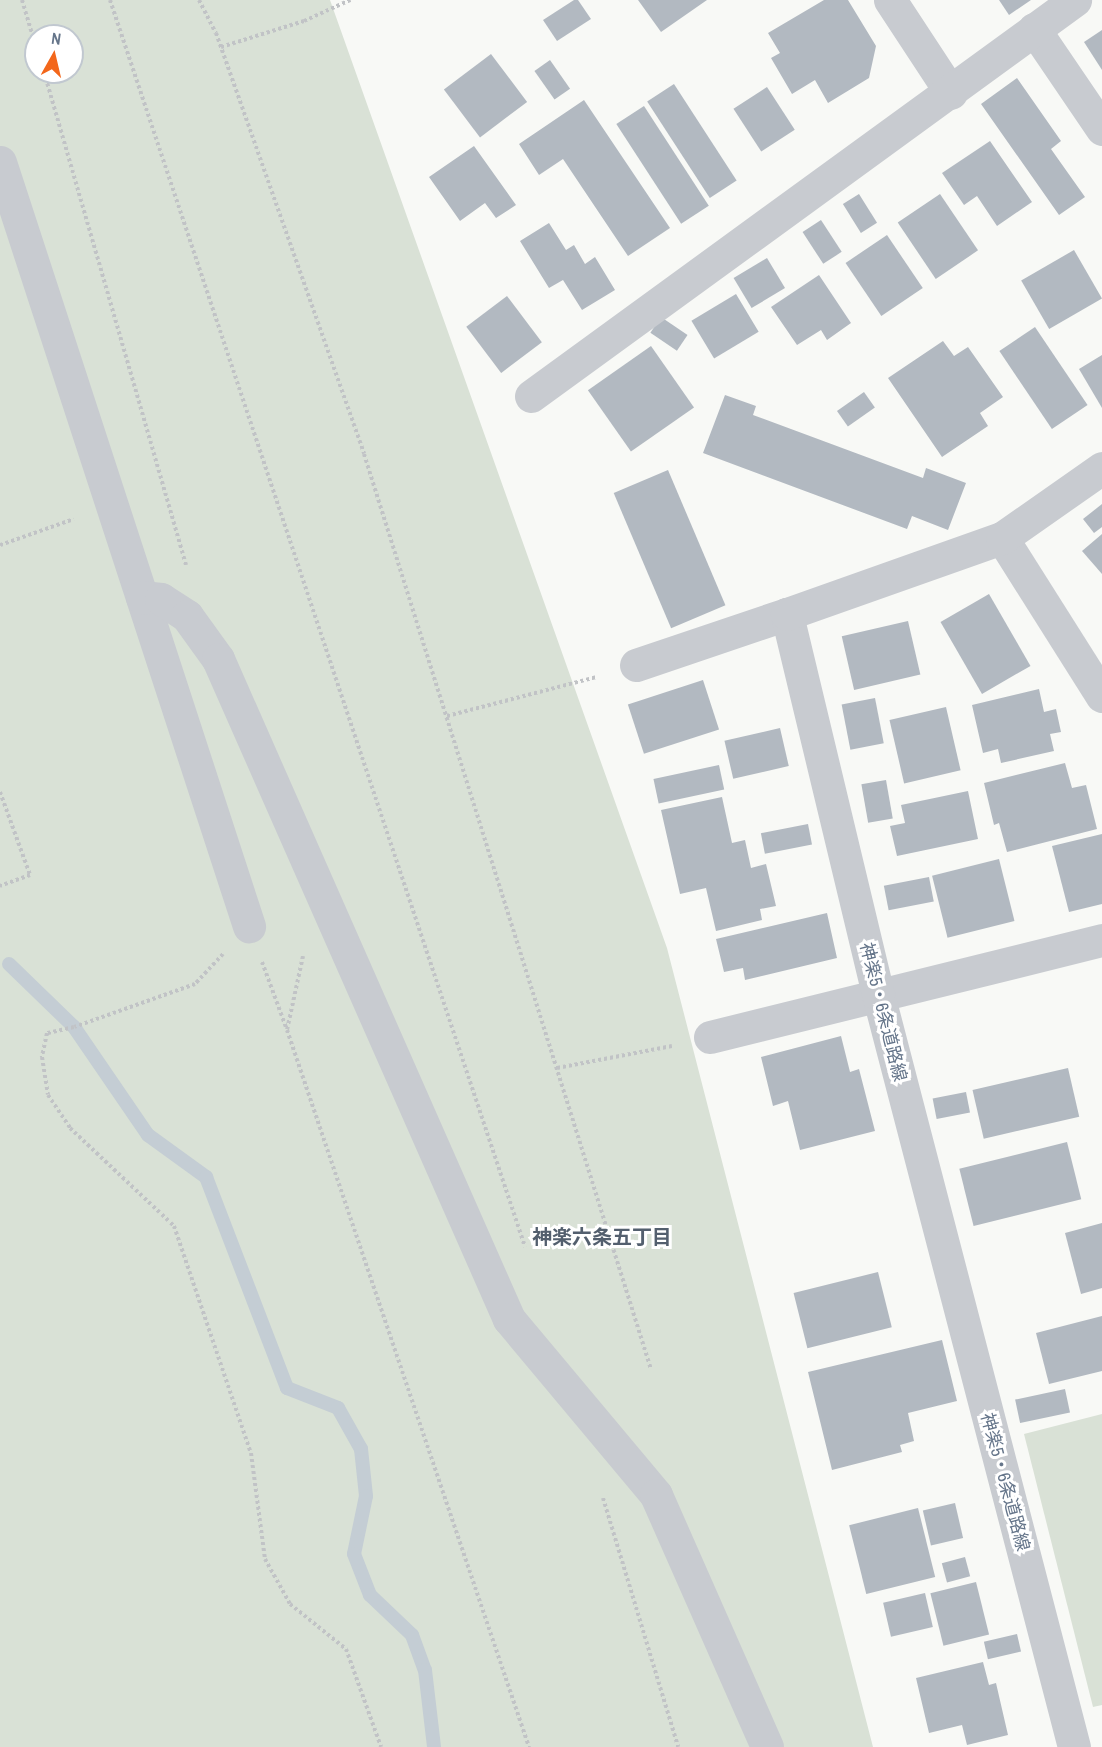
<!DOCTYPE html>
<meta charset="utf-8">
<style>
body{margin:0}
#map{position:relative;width:1102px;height:1747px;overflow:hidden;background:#f8f9f6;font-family:"Archivo Narrow","Noto Sans JP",sans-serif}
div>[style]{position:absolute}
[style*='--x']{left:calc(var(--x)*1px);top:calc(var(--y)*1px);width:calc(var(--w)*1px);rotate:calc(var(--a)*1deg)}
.green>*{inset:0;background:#d9e1d6}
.stream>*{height:14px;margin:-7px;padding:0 7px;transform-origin:7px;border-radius:7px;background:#c4cdd4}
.building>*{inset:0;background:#b2b9c1;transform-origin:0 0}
.path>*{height:4px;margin-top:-2px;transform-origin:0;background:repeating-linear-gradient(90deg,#c1c3c6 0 3px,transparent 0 6px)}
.minor>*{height:33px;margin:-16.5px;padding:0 16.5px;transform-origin:16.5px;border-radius:16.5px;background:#c8cbd0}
span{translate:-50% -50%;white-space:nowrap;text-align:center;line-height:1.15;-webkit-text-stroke:6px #fff;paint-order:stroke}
.street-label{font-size:18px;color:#65758a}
.neighbourhood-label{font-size:20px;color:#535f6e;font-weight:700}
.north{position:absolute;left:24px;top:24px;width:60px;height:60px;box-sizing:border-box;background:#fff;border:2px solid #c1c8d0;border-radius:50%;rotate:8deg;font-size:16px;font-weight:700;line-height:24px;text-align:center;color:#65758a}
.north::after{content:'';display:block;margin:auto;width:21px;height:27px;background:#f3671b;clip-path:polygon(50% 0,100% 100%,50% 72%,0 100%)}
</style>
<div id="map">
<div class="green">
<div style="clip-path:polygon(evenodd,0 0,330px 0,667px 948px,873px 1747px,0 1747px,0 0,36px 36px,72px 36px,72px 72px,36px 72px,36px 36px)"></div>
<div style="clip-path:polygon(1102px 1414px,1102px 1705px,1093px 1707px,1024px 1434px)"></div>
</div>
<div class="stream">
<div style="--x:9;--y:964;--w:91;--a:44.1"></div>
<div style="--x:74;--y:1027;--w:131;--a:55.6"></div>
<div style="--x:148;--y:1135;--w:72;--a:35.9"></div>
<div style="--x:206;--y:1177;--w:226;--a:69"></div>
<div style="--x:287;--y:1388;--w:55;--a:21.4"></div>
<div style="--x:338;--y:1408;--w:47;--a:60.7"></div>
<div style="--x:361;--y:1449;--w:47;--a:83.9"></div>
<div style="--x:366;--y:1496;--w:59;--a:101.7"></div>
<div style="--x:354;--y:1554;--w:44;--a:68.7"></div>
<div style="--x:370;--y:1595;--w:58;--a:43.6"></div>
<div style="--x:412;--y:1635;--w:37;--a:70"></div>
<div style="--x:425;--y:1670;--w:78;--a:83.3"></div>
</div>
<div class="building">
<div style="clip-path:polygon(574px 0,578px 0,591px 19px,557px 41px,543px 20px)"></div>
<div style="clip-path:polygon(638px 0,707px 0,661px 32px)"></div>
<div style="clip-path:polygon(824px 0,848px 0,876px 46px,869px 78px,828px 103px,815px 80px,792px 94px,771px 58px,780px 53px,768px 33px)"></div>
<div style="clip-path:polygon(999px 0,1031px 0,1009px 15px)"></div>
<div style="clip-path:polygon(1102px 30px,1102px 70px,1084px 42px)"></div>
<div style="left:491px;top:54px;width:60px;height:59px;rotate:53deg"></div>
<div style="left:550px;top:60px;width:35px;height:19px;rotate:55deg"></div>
<div style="clip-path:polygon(1017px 78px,1061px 141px,1051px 149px,1085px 197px,1059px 215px,981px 104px)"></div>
<div style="left:674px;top:84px;width:115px;height:32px;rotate:57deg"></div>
<div style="left:767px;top:87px;width:51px;height:40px;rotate:57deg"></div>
<div style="clip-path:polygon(584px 100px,670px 228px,628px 256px,563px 159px,539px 175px,519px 144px)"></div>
<div style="left:644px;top:106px;width:119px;height:33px;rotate:57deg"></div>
<div style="clip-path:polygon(990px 141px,1032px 202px,997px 226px,977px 196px,964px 205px,942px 173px)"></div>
<div style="clip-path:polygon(474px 146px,516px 205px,496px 218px,485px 203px,460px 221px,429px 177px)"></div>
<div style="left:859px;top:194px;width:34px;height:19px;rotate:58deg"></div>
<div style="left:940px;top:194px;width:68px;height:51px;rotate:56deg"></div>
<div style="left:821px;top:220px;width:38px;height:22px;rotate:57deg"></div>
<div style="clip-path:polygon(549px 223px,566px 250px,574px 245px,585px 264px,595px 257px,615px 290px,582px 310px,563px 280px,549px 288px,520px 241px)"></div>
<div style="left:887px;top:235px;width:64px;height:50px;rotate:56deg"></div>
<div style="left:1074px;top:250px;width:56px;height:61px;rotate:60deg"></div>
<div style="left:767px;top:258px;width:35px;height:39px;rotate:59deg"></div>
<div style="clip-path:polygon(819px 275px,851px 323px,827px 340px,821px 330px,797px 345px,771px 307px)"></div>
<div style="left:736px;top:294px;width:44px;height:52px;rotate:59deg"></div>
<div style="left:507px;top:296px;width:58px;height:51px;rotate:53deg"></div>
<div style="left:661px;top:317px;width:32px;height:19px;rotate:34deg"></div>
<div style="left:1035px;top:327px;width:94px;height:43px;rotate:56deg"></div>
<div style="clip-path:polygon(943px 341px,954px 356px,968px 347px,1003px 397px,980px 413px,988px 426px,942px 457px,888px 378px)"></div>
<div style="left:651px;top:346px;width:75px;height:77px;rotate:55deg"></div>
<div style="clip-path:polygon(1102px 355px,1102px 408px,1079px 369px)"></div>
<div style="left:864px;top:392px;width:19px;height:33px;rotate:55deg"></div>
<div style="clip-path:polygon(725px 395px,756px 406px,753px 415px,923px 478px,926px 468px,966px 483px,948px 530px,912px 516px,907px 529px,703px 453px)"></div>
<div style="left:668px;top:470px;width:147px;height:59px;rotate:67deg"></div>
<div style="clip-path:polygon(1102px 504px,1102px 527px,1094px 533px,1083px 519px)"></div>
<div style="clip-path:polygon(1102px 534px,1102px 574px,1082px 551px)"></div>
<div style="left:989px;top:594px;width:83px;height:56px;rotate:60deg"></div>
<div style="left:908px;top:621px;width:55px;height:68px;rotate:77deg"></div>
<div style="left:703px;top:680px;width:52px;height:79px;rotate:72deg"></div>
<div style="clip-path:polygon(1039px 689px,1044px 712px,1056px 709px,1061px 732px,1050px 734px,1054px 751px,1001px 763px,998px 749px,983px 753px,972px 705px)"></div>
<div style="left:875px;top:698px;width:46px;height:34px;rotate:79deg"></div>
<div style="left:946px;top:707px;width:65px;height:58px;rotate:77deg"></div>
<div style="left:780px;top:728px;width:39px;height:57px;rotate:77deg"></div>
<div style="clip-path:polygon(1065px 763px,1072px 788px,1086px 785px,1097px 829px,1007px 852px,999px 823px,994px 825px,984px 783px)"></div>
<div style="left:719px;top:765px;width:25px;height:67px;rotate:78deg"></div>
<div style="left:886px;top:780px;width:39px;height:25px;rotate:80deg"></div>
<div style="clip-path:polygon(968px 791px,978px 839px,897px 856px,890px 826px,905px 823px,901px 805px)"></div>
<div style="clip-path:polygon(722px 797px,732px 843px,745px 840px,751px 868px,766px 864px,776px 906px,760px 909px,762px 920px,716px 931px,706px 888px,680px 894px,661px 810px)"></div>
<div style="left:808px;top:824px;width:21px;height:48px;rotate:79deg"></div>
<div style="clip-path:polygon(1102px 834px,1102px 904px,1069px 912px,1052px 846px)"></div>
<div style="left:999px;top:859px;width:64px;height:69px;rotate:76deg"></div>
<div style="left:929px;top:877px;width:25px;height:46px;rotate:79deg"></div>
<div style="clip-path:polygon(827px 913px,837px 958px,745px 980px,743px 968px,724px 972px,716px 939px)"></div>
<div style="clip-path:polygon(841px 1036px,850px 1072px,859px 1069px,875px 1131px,800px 1150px,788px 1101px,773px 1106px,761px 1057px)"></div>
<div style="left:1068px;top:1068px;width:50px;height:98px;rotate:77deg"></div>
<div style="left:966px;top:1092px;width:21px;height:34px;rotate:79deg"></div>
<div style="left:1067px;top:1142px;width:59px;height:111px;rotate:76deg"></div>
<div style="clip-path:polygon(1102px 1223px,1102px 1288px,1081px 1294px,1065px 1233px)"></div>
<div style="left:878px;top:1272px;width:57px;height:87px;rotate:76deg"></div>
<div style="clip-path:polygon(1102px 1316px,1102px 1371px,1049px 1384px,1036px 1333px)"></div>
<div style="clip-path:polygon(942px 1340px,957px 1401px,908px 1413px,914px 1441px,900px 1445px,902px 1452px,832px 1470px,808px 1372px)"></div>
<div style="left:1065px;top:1389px;width:24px;height:51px;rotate:78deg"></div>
<div style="left:955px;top:1503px;width:36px;height:33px;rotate:77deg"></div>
<div style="left:918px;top:1508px;width:71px;height:71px;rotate:76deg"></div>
<div style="left:965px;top:1557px;width:20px;height:24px;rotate:75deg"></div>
<div style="left:976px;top:1582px;width:54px;height:47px;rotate:76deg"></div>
<div style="left:925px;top:1593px;width:35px;height:43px;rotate:77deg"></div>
<div style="left:1017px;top:1634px;width:18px;height:34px;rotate:77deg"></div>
<div style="clip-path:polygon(983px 1662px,989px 1685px,996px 1683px,1008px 1735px,967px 1745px,962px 1725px,929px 1733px,916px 1678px)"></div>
</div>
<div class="path">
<div style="--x:22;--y:0;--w:49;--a:73.4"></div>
<div style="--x:110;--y:0;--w:1314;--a:71.59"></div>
<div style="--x:199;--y:0;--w:37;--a:63"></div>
<div style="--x:216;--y:33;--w:446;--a:70.6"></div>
<div style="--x:364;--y:454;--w:959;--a:72.59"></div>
<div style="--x:221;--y:47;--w:87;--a:-17.4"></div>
<div style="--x:304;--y:21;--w:51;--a:-24.5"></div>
<div style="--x:44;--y:72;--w:513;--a:73.93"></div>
<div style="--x:0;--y:545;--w:78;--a:-19.4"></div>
<div style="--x:447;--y:716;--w:155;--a:-14.6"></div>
<div style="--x:0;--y:792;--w:88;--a:70.1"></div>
<div style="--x:30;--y:875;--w:32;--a:160"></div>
<div style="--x:223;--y:954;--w:41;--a:133"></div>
<div style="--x:195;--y:984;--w:128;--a:160.4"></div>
<div style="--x:74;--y:1027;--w:28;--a:167"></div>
<div style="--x:47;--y:1033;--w:25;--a:102"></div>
<div style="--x:42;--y:1057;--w:38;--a:81"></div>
<div style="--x:48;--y:1095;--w:40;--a:56"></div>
<div style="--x:70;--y:1128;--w:143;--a:43.3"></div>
<div style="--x:174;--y:1226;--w:240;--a:71.3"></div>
<div style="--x:251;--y:1453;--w:107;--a:82.5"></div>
<div style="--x:265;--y:1559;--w:51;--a:60.9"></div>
<div style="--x:290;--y:1604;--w:72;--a:38.8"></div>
<div style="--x:346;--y:1649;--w:104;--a:70.3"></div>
<div style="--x:303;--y:956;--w:76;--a:102.2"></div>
<div style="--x:287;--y:1030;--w:757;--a:71.35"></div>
<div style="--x:262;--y:962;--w:72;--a:69.8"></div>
<div style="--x:557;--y:1068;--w:117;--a:-10.8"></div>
<div style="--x:603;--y:1498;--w:260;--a:73.2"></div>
</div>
<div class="minor">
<div style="--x:890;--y:0;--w:111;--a:56.7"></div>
<div style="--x:1034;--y:29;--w:121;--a:55.8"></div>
<div style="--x:0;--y:162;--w:804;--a:71.95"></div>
<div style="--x:531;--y:396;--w:673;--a:-36.05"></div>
<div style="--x:1002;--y:538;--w:187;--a:57.7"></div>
<div style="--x:142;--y:597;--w:19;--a:6"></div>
<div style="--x:161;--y:599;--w:31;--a:33"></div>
<div style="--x:187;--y:616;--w:53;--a:54.2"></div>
<div style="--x:218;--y:659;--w:721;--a:66.21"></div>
<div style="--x:509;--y:1319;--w:229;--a:50.1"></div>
<div style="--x:656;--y:1495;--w:275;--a:66.2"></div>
<div style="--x:636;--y:665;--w:159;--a:-18.7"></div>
<div style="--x:710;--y:1037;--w:404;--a:-13.9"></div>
<div style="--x:1074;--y:1747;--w:778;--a:-104.59"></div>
<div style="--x:878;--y:994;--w:391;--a:-103.5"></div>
<div style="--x:787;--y:614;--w:228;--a:-19.5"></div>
<div style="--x:1002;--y:538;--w:122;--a:-35"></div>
</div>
<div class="street-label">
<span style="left:883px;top:1012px;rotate:76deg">神楽5・6条道路線</span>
<span style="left:1005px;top:1482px;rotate:75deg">神楽5・6条道路線</span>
</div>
<div class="neighbourhood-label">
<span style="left:602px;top:1236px">神楽六条五丁目</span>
</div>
<div class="north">N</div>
</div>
